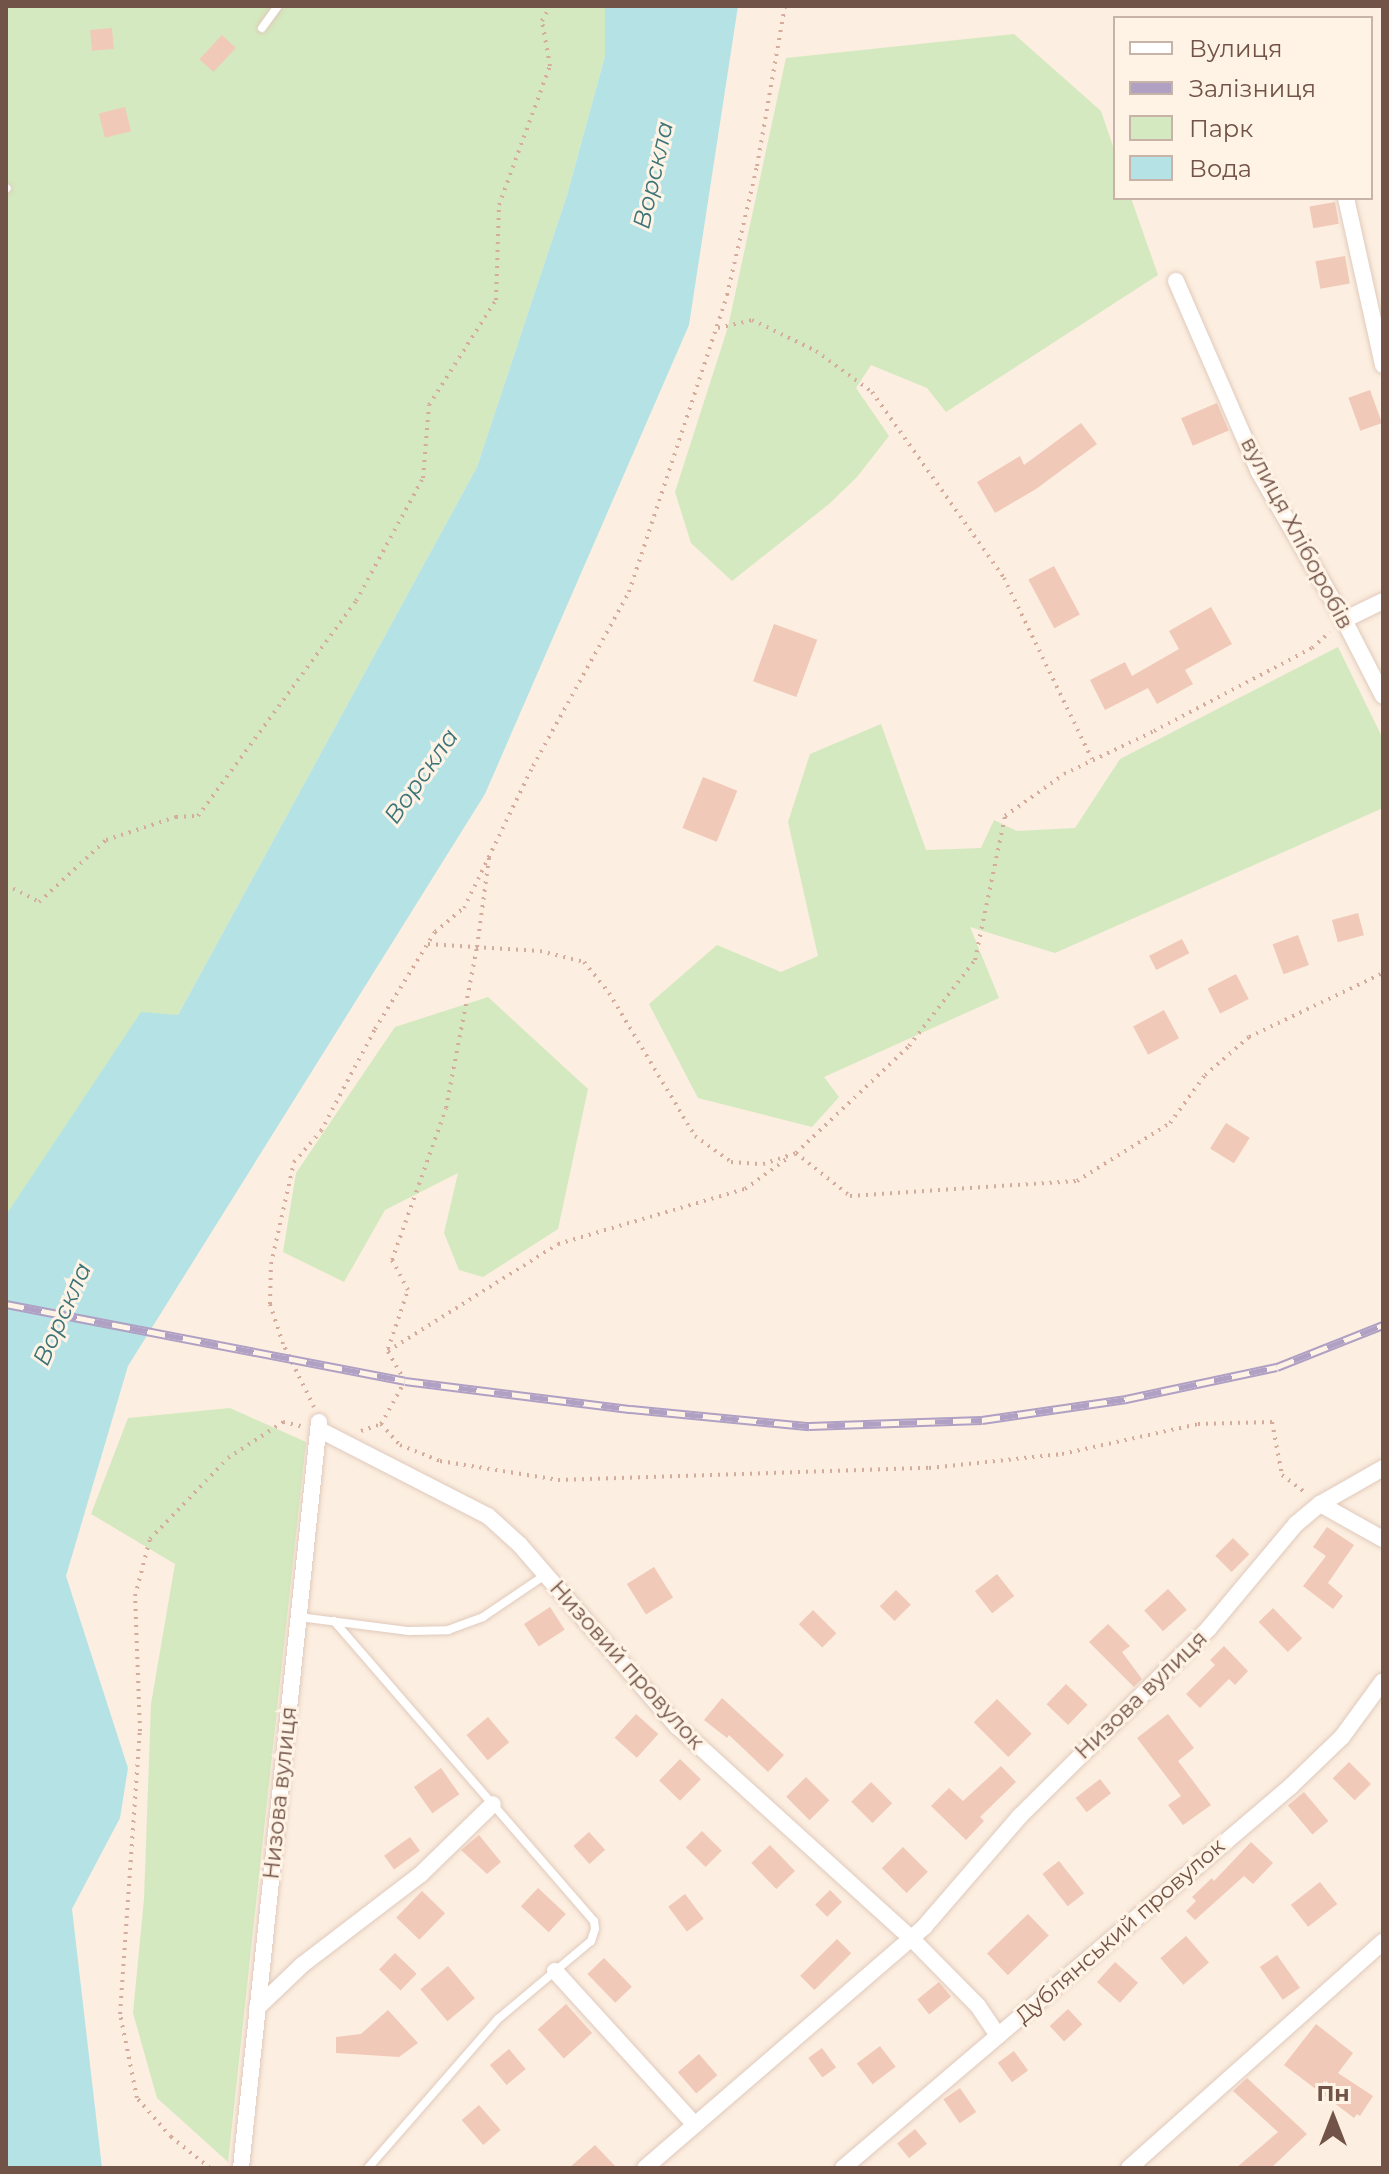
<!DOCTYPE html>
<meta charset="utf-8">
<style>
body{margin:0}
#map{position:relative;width:1389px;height:2174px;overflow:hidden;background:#fceee0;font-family:Montserrat,sans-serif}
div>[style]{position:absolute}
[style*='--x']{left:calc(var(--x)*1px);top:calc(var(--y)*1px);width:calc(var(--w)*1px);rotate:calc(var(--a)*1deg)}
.green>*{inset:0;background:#d4e9bf}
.water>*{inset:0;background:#b5e3e5}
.building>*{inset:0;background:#f1c9b8;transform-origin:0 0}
.path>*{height:4px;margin-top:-2px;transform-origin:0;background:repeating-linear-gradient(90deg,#d5ac9c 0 2px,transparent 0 8px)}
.roads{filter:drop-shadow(0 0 2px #e0cabc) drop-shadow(0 0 2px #e0cabc)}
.lane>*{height:8px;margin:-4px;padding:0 4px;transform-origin:4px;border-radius:4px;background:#fff}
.street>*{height:16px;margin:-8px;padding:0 8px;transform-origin:8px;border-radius:8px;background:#fff}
.rail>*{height:9px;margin-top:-4.5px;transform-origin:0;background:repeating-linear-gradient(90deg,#fff3e6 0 18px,#b0a0c4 0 36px);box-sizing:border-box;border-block:2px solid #b0a0c4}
span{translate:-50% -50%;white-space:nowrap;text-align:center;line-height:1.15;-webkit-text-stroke:6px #fff3e6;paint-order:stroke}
.street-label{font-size:22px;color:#725348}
.water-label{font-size:24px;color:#3c7478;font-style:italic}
.frame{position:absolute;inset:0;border:8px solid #725348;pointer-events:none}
.legend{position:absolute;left:1113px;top:16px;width:260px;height:184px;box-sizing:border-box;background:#fff3e6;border:2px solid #c7b3a7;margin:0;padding:10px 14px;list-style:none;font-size:24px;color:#725348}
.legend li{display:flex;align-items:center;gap:16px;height:40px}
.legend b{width:40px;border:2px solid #c7b3a7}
.north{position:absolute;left:1293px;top:2078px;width:80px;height:80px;-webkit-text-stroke:6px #fff3e6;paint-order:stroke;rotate:0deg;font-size:22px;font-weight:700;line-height:32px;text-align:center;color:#725348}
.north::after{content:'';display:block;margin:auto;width:28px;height:36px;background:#725348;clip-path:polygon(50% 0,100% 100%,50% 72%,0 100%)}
</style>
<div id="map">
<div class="green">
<div style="clip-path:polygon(6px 6px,605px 6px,605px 56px,567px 195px,477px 467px,178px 1015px,6px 1215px)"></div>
<div style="clip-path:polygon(1014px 34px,1101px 111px,1115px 152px,1115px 198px,1131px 198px,1158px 275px,946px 412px,927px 388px,871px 365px,856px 388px,889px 436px,857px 477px,829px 504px,732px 581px,691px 543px,675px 492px,728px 327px,786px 58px)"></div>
<div style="clip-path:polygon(1338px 647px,1383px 739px,1383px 808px,1055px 953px,970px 927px,999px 998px,824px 1077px,839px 1097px,812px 1127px,698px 1098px,649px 1004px,717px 945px,781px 972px,818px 956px,788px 822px,810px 754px,881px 724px,926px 850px,981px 848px,994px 820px,1017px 831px,1075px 828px,1120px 759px)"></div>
<div style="clip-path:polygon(488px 997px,588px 1089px,558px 1229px,483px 1277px,459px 1270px,444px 1233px,458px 1173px,385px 1210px,344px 1282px,283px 1252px,296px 1173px,395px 1027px)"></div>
<div style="clip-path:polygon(230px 1408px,306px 1442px,228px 2162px,157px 2098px,133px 2013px,144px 1899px,151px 1704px,175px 1564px,91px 1514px,128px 1418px)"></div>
</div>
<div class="water">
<div style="clip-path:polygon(605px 6px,738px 6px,689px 325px,485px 794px,128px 1366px,66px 1576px,128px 1768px,120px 1818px,72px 1909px,102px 2168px,6px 2168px,6px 1215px,141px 1012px,178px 1015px,477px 467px,567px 195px,605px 56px)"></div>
</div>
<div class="building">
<div style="left:112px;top:28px;width:21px;height:22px;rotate:85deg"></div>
<div style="left:222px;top:35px;width:19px;height:33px;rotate:43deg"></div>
<div style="left:125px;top:107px;width:25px;height:27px;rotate:76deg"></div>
<div style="left:1335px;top:202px;width:22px;height:26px;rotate:80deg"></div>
<div style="left:1345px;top:256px;width:28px;height:30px;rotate:80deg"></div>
<div style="left:1370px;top:390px;width:35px;height:23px;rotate:70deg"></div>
<div style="left:1217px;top:403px;width:30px;height:39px;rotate:67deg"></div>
<div style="clip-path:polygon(1081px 423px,1097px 444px,1036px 489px,995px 513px,977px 482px,1020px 456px,1024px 465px)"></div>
<div style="left:1054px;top:566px;width:55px;height:29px;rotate:62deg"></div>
<div style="clip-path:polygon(1211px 607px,1232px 644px,1185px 670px,1193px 684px,1157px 704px,1148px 688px,1105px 710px,1090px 680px,1125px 662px,1132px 676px,1179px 649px,1169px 631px)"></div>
<div style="left:774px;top:624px;width:46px;height:61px;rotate:20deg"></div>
<div style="left:703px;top:777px;width:37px;height:55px;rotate:22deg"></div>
<div style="left:1358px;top:913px;width:23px;height:27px;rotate:75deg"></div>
<div style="left:1298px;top:935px;width:32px;height:27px;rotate:70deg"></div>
<div style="left:1182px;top:939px;width:16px;height:37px;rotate:63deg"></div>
<div style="left:1236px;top:974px;width:28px;height:32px;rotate:63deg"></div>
<div style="left:1164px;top:1010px;width:32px;height:35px;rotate:62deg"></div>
<div style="left:1226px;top:1123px;width:28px;height:30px;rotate:32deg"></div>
<div style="clip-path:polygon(1327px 1527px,1354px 1545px,1328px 1583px,1343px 1596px,1333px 1609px,1303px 1586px,1326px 1556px,1313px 1547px)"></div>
<div style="left:1233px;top:1538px;width:23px;height:25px;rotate:45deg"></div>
<div style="left:654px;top:1567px;width:36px;height:32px;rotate:58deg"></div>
<div style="left:997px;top:1574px;width:28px;height:28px;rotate:52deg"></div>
<div style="left:1168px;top:1589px;width:28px;height:32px;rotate:48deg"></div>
<div style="left:896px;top:1590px;width:21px;height:23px;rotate:45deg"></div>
<div style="left:550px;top:1607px;width:27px;height:31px;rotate:57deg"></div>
<div style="left:1273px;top:1608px;width:42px;height:20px;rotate:46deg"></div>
<div style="left:813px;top:1610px;width:33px;height:20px;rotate:45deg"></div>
<div style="clip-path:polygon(1108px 1624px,1130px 1646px,1122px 1652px,1142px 1679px,1134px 1687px,1089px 1642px)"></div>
<div style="clip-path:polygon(1224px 1646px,1248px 1671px,1235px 1685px,1229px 1679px,1200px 1708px,1186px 1694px,1215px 1665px,1210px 1660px)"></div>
<div style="left:1066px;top:1684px;width:30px;height:28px;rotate:44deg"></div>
<div style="clip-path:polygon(722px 1698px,784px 1755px,768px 1772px,729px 1735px,727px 1738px,704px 1720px)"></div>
<div style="left:997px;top:1699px;width:49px;height:33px;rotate:45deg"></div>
<div style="left:636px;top:1714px;width:30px;height:32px;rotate:42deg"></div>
<div style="clip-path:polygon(1168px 1714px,1194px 1748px,1178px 1761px,1211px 1805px,1183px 1825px,1168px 1805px,1181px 1796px,1137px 1738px)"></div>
<div style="left:488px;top:1717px;width:33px;height:28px;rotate:50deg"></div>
<div style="left:680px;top:1759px;width:29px;height:30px;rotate:44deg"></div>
<div style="left:1349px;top:1762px;width:31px;height:23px;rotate:45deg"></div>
<div style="clip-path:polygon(1001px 1766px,1016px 1782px,980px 1817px,984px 1821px,966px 1840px,931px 1806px,949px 1788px,963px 1801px)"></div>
<div style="left:441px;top:1768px;width:32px;height:33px;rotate:55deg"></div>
<div style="left:806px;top:1777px;width:33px;height:28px;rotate:45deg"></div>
<div style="left:1100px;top:1779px;width:18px;height:31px;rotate:52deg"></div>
<div style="left:871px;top:1782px;width:30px;height:28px;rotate:45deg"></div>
<div style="left:1304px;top:1792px;width:38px;height:21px;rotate:50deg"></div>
<div style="left:702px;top:1831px;width:28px;height:23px;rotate:45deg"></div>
<div style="left:589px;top:1832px;width:24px;height:21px;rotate:48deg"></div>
<div style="clip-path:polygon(479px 1835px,501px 1862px,487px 1874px,461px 1850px)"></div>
<div style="left:410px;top:1837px;width:17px;height:32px;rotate:54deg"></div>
<div style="clip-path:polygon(1251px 1842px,1273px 1863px,1253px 1884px,1244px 1876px,1195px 1920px,1186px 1911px,1196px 1901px,1192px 1897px,1212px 1878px,1214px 1881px)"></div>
<div style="left:770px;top:1845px;width:36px;height:26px;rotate:46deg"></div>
<div style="left:903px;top:1847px;width:35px;height:30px;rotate:45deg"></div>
<div style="left:1059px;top:1861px;width:41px;height:21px;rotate:52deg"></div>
<div style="left:1320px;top:1882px;width:28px;height:37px;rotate:52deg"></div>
<div style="left:538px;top:1888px;width:38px;height:25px;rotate:43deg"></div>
<div style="left:830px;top:1890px;width:17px;height:21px;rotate:45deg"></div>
<div style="left:422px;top:1891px;width:32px;height:37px;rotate:44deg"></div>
<div style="left:685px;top:1894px;width:31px;height:21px;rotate:53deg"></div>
<div style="left:1028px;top:1914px;width:30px;height:57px;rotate:46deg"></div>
<div style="left:1186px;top:1936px;width:35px;height:34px;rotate:49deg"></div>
<div style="left:837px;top:1939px;width:20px;height:52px;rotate:45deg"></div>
<div style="left:395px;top:1953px;width:30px;height:23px;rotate:44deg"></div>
<div style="left:1277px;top:1955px;width:40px;height:21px;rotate:55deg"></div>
<div style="left:604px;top:1958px;width:40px;height:23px;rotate:46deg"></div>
<div style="left:1115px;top:1962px;width:31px;height:27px;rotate:42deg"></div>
<div style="left:448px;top:1966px;width:42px;height:36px;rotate:50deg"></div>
<div style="left:939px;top:1982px;width:19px;height:28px;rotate:51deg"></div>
<div style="left:566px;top:2004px;width:39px;height:38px;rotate:48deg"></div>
<div style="left:1068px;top:2009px;width:21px;height:25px;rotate:47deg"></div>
<div style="clip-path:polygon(388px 2010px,418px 2043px,399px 2057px,336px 2053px,336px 2037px,361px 2034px)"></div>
<div style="clip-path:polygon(1316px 2024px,1353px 2053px,1338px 2073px,1373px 2096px,1360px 2116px,1357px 2114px,1354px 2118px,1284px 2065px)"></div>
<div style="left:880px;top:2046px;width:26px;height:29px;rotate:53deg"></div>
<div style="left:822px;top:2048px;width:24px;height:17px;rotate:54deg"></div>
<div style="left:509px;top:2049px;width:26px;height:25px;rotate:50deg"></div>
<div style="left:1014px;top:2051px;width:24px;height:20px;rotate:54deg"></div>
<div style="left:699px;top:2054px;width:28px;height:28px;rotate:49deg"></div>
<div style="clip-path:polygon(1247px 2078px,1307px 2134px,1271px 2168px,1236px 2168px,1278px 2132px,1233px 2091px)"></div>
<div style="left:960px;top:2088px;width:29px;height:20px;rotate:56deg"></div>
<div style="left:479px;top:2105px;width:33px;height:23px;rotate:49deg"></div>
<div style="left:915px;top:2129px;width:19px;height:23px;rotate:51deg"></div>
<div style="clip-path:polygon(595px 2145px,617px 2168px,569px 2168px)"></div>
</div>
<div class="path">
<div style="--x:718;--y:328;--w:35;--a:-13"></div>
<div style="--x:752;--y:320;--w:71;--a:25.8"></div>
<div style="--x:816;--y:351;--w:69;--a:36.2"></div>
<div style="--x:872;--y:392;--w:228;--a:54.6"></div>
<div style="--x:1004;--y:578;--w:201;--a:64.1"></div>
<div style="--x:6;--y:885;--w:37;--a:27"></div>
<div style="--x:39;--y:902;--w:91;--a:-42.8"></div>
<div style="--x:106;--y:840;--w:74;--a:-18.2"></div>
<div style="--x:176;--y:817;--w:22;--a:-3"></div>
<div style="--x:198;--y:816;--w:267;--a:-53.7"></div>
<div style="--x:356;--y:601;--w:140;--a:-61.4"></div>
<div style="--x:423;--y:478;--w:73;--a:-85.3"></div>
<div style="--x:429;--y:405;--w:125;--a:-57.5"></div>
<div style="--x:496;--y:300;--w:95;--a:-88.2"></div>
<div style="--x:499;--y:205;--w:148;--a:-69.9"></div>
<div style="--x:550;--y:66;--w:46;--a:-100.1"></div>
<div style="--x:542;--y:21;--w:17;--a:-62"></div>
<div style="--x:428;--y:944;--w:112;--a:3.6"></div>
<div style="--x:540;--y:951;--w:45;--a:14"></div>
<div style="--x:584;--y:962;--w:40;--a:51"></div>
<div style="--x:609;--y:993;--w:167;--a:59"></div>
<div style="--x:695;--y:1136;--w:44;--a:35.8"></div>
<div style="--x:731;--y:1162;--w:32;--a:4"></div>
<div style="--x:763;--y:1164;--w:35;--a:-18"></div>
<div style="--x:796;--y:1153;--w:156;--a:-43.4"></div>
<div style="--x:909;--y:1046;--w:108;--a:-52.5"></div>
<div style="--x:975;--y:960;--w:147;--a:-78.2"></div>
<div style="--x:1005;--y:816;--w:72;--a:-35.4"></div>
<div style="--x:1064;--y:774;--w:100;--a:-25.5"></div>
<div style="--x:1154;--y:731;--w:178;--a:-27.7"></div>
<div style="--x:1312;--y:648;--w:24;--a:-42"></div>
<div style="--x:796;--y:1153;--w:69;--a:38.5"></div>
<div style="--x:850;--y:1196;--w:227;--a:-3.8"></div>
<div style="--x:1077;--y:1181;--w:110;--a:-31.9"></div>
<div style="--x:1170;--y:1123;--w:59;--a:-53.9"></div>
<div style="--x:1205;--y:1075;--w:58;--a:-40.8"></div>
<div style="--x:1249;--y:1037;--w:148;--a:-25.5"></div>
<div style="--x:388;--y:1349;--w:62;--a:-71.3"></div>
<div style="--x:408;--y:1290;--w:34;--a:-118"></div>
<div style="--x:392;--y:1260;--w:161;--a:-70.4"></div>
<div style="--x:446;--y:1108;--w:164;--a:-79.1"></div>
<div style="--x:477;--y:947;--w:90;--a:-82.3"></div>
<div style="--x:314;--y:1407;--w:70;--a:-116.2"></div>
<div style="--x:283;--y:1344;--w:42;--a:-108"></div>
<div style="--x:270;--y:1304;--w:40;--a:-88.6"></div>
<div style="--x:271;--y:1264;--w:105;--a:-77.3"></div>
<div style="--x:294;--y:1162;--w:41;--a:-48.9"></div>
<div style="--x:321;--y:1131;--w:115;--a:-62.1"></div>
<div style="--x:375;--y:1029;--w:114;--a:-58.3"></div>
<div style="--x:435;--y:932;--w:38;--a:-40"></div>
<div style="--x:464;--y:908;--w:158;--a:-64.1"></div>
<div style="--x:533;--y:766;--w:199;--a:-61.1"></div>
<div style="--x:629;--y:592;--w:313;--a:-71.7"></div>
<div style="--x:727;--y:295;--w:132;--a:-76.9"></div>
<div style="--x:757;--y:166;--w:162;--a:-80.1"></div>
<div style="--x:381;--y:1424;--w:49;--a:-60.8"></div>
<div style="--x:405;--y:1381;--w:34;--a:-120"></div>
<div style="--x:388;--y:1351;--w:201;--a:-32.2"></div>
<div style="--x:558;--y:1244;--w:195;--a:-16.4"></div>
<div style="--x:745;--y:1189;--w:54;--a:-36"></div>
<div style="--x:361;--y:1431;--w:21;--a:-19"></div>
<div style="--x:381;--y:1424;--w:28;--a:48"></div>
<div style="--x:400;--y:1445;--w:43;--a:21.8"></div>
<div style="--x:440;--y:1461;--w:120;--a:9.1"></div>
<div style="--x:558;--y:1480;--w:371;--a:-1.9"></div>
<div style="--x:929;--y:1468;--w:134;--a:-6"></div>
<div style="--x:1062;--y:1454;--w:139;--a:-12.4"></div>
<div style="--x:1198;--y:1424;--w:74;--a:-1.5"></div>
<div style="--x:1272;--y:1422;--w:54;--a:79.3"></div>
<div style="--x:1282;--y:1475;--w:30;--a:37"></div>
<div style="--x:210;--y:2168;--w:50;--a:-141.5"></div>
<div style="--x:171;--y:2137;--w:52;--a:-131.1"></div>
<div style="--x:137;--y:2098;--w:86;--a:-101.4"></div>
<div style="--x:120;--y:2014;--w:284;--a:-86"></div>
<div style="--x:140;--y:1731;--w:135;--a:-92.1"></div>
<div style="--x:135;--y:1596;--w:59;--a:-75.3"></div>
<div style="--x:150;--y:1539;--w:112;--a:-46.1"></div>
<div style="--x:228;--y:1458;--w:66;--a:-33.2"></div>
<div style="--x:283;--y:1422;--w:18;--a:13"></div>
</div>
<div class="roads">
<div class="lane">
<div style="--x:262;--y:28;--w:27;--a:-54"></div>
<div style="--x:6;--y:189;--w:1;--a:-45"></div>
<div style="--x:299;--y:1617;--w:111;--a:7.3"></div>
<div style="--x:409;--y:1631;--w:39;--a:-1"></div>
<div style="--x:448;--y:1630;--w:37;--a:-20"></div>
<div style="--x:483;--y:1617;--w:75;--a:-34.1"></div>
<div style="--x:334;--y:1621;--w:397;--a:49.1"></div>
<div style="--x:594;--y:1921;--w:8;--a:83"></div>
<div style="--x:595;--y:1929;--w:13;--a:108"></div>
<div style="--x:591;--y:1941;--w:121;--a:140"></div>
<div style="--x:498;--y:2019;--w:198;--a:131.1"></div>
</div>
<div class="street">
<div style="--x:1346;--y:198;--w:171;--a:77.5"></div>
<div style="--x:1176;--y:281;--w:208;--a:66.5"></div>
<div style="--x:1259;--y:472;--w:171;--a:60.1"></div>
<div style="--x:1344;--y:620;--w:85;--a:62.8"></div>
<div style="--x:1344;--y:620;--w:43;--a:-26"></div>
<div style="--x:318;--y:1429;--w:191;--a:27.1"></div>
<div style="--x:488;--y:1516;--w:43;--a:42.2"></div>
<div style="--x:520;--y:1545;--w:240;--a:49.1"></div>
<div style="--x:677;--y:1726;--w:316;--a:42.2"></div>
<div style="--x:911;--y:1938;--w:95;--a:45.4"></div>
<div style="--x:978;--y:2006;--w:36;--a:56"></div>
<div style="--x:1320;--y:1504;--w:72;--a:29.1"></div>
<div style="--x:555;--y:1971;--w:208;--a:47.7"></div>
<div style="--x:257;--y:2008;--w:62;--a:-43.7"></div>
<div style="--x:302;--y:1965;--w:150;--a:-37.4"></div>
<div style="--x:421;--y:1874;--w:100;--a:-44.2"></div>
<div style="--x:241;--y:2168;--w:750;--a:-84.03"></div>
<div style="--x:645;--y:2168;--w:370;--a:-40.8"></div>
<div style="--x:925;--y:1926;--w:144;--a:-49.2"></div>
<div style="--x:1019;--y:1817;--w:268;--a:-44.8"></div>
<div style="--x:1209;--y:1628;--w:136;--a:-50.1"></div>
<div style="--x:1296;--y:1524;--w:31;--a:-40"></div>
<div style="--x:1320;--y:1504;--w:73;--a:-29.7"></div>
<div style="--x:843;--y:2168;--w:589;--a:-40.45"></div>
<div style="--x:1291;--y:1786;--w:71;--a:-43.9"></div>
<div style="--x:1342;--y:1737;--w:69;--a:-53.8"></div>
<div style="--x:1129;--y:2168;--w:340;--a:-41.7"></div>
</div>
</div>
<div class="rail">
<div style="--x:6;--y:1304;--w:406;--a:10.9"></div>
<div style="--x:405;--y:1381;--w:228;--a:7.1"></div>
<div style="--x:631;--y:1409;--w:179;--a:5.5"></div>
<div style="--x:809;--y:1426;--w:173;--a:-2"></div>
<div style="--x:982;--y:1420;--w:146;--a:-8.3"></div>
<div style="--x:1126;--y:1399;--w:154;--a:-12"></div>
<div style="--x:1277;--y:1367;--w:114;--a:-21.6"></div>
</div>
<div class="street-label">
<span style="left:1297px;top:533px;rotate:62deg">вулиця Хліборобів</span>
<span style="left:627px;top:1665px;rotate:48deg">Низовий провулок</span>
<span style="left:1141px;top:1695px;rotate:-44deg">Низова вулиця</span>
<span style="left:280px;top:1793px;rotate:-84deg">Низова вулиця</span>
<span style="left:1120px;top:1931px;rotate:-41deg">Дублянський провулок</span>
</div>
<div class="water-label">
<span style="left:653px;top:175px;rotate:-77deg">Ворскла</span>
<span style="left:421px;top:776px;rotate:-55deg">Ворскла</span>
<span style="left:62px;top:1314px;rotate:-66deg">Ворскла</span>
</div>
<div class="frame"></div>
<ul class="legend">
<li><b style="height:10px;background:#fff"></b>Вулиця</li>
<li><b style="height:10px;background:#b0a0c4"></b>Залізниця</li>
<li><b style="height:22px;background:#d4e9bf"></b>Парк</li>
<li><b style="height:22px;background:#b5e3e5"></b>Вода</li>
</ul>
<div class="north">Пн</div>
</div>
